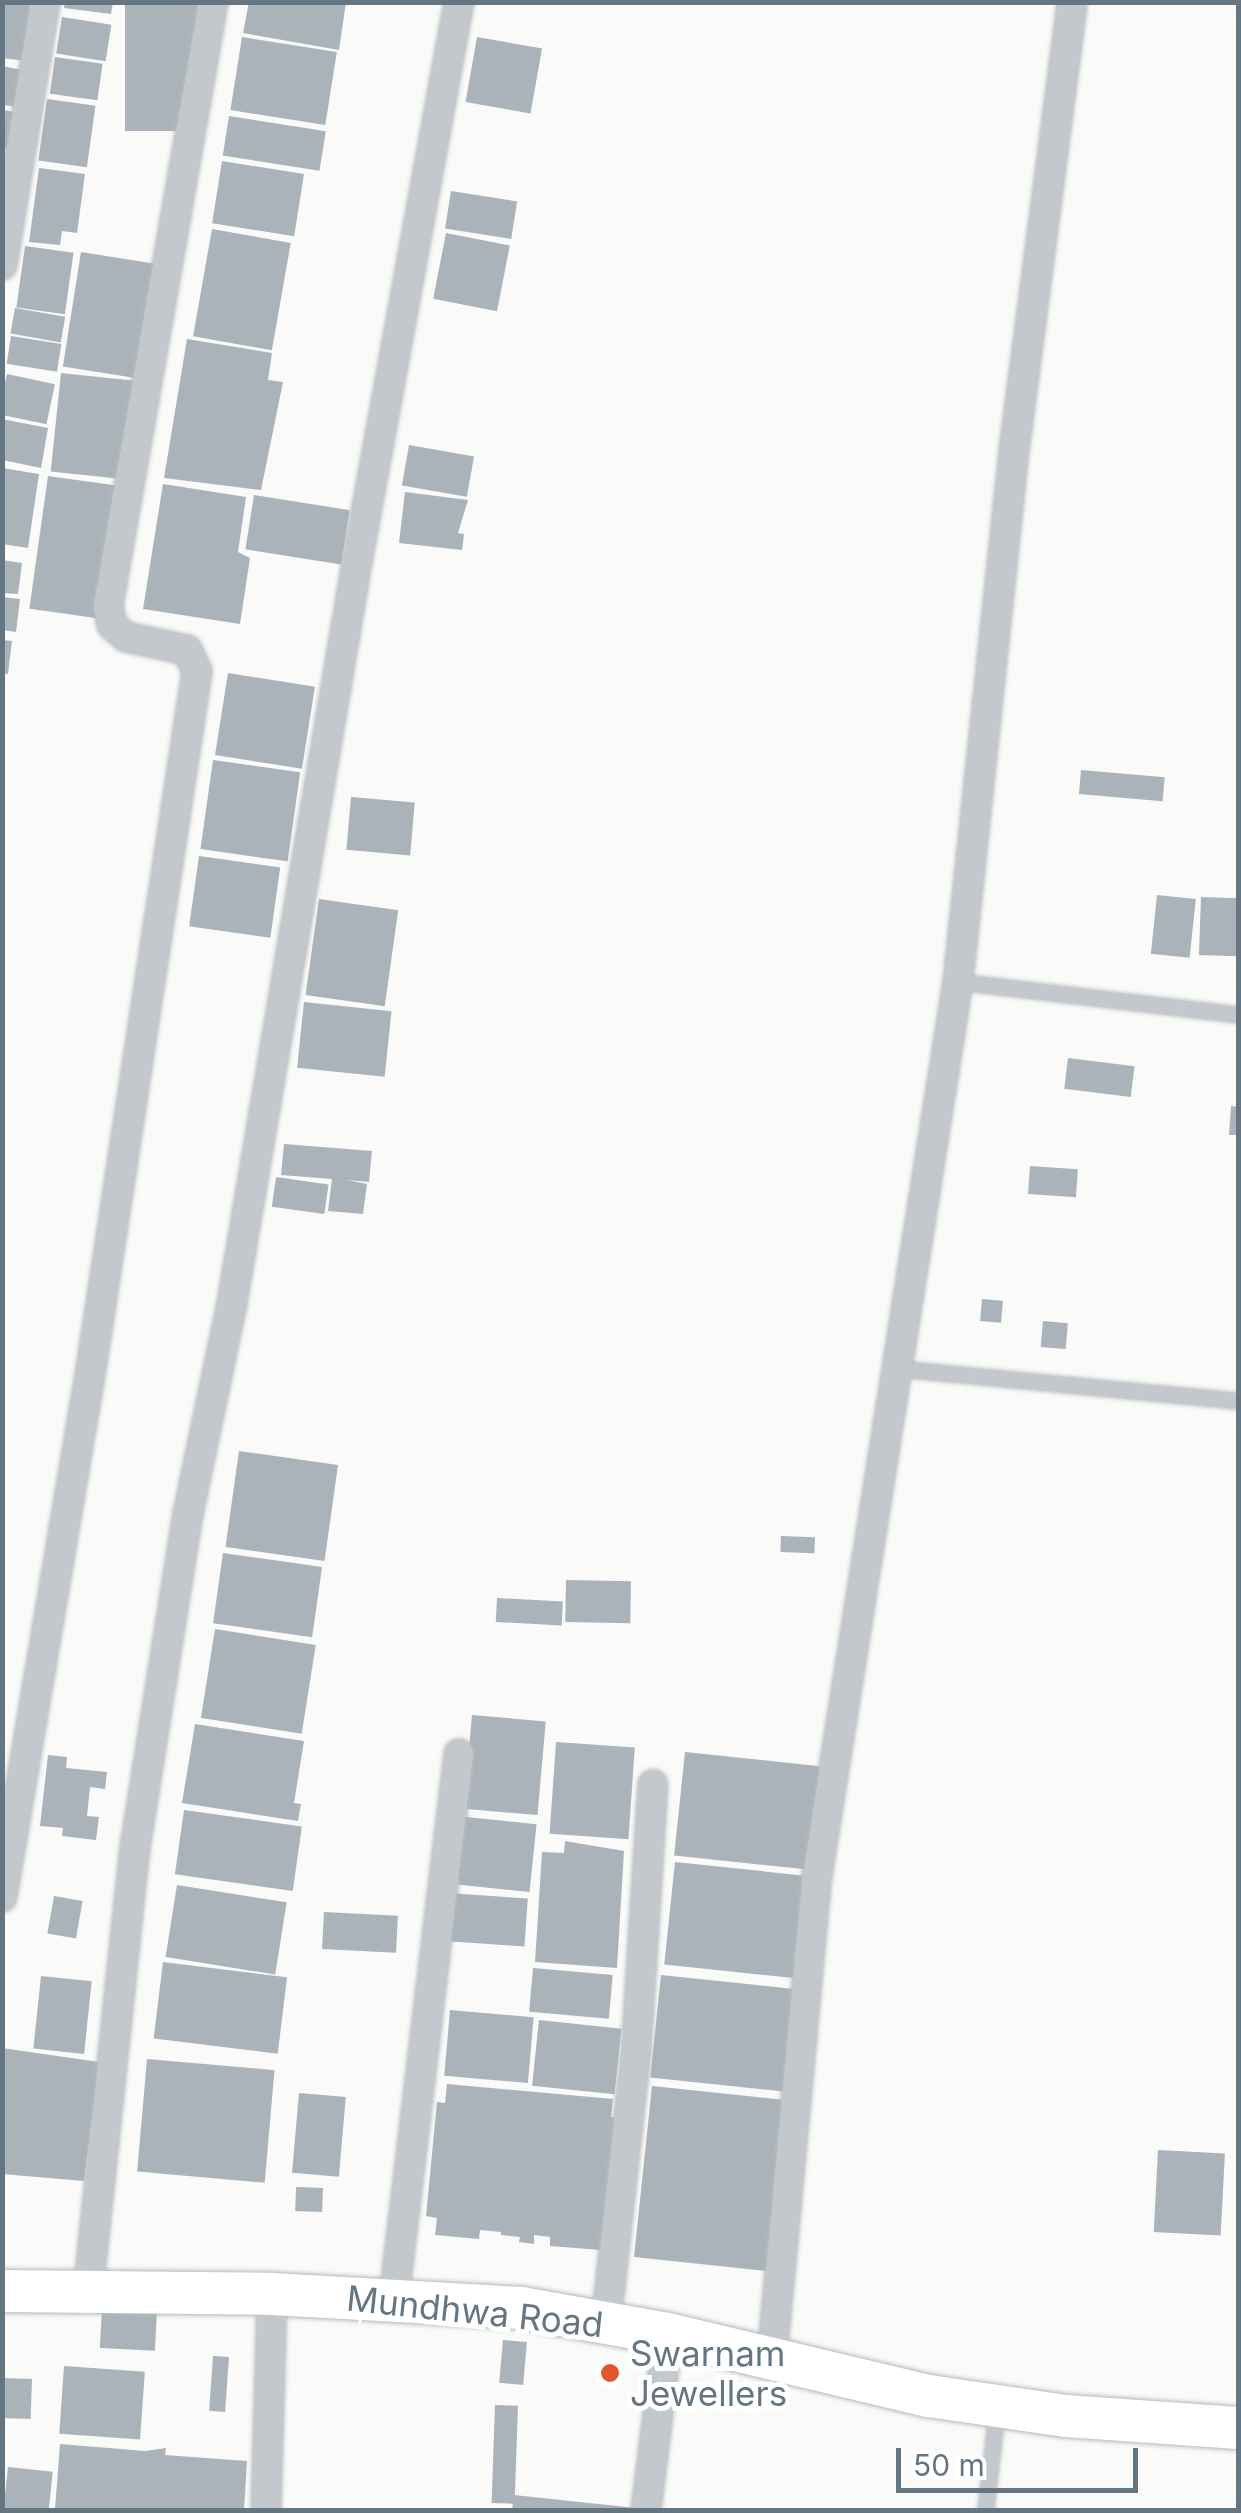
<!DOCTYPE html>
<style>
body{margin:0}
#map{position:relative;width:1241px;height:2513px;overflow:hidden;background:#fafaf8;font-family:Inter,sans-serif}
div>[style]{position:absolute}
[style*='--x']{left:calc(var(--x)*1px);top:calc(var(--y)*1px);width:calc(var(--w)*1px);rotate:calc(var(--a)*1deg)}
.building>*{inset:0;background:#aab3b9;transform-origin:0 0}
.roads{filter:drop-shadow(0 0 2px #b5babe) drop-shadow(0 0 2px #b5babe)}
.service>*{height:14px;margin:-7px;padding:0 7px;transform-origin:7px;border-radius:7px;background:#c3c8cc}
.minor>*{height:28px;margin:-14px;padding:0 14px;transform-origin:14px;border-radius:14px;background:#c3c8cc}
.primary>*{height:42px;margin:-21px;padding:0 21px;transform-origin:21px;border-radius:21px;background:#fff}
.dots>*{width:28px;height:28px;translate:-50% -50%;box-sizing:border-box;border:5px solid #fff;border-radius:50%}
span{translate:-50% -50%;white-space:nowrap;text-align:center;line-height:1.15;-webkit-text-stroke:10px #fff;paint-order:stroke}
.street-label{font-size:35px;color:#657683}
.poi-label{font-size:35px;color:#657683}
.left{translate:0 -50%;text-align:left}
.frame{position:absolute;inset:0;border:5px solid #657683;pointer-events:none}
.scale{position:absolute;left:896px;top:2448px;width:242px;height:45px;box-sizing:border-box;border:5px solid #657683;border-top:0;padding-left:12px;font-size:30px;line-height:35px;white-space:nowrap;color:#657683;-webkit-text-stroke:8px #fff;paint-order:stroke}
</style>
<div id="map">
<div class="building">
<div style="clip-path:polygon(2px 2px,35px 2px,27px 61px,2px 58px)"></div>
<div style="clip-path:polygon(65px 2px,113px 2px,111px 14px,64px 8px)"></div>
<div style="left:125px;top:2px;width:77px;height:129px"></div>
<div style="clip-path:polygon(249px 2px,346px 2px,339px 50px,243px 33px)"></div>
<div style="left:62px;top:17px;width:50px;height:37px;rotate:9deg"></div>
<div style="left:242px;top:37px;width:96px;height:74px;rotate:9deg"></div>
<div style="left:477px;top:37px;width:66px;height:66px;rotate:10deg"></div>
<div style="left:55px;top:57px;width:48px;height:37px;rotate:8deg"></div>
<div style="clip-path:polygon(2px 66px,28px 71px,22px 107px,2px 105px)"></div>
<div style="left:47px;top:99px;width:49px;height:62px;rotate:8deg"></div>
<div style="clip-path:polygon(2px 110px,22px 113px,15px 149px,2px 148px)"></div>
<div style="left:229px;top:116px;width:98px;height:40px;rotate:9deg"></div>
<div style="left:222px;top:161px;width:83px;height:63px;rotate:9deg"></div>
<div style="clip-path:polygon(39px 168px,85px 174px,77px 233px,62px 231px,60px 245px,29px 242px)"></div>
<div style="left:451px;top:191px;width:67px;height:38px;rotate:9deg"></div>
<div style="left:212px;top:229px;width:80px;height:109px;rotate:10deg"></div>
<div style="left:446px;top:233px;width:65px;height:67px;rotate:11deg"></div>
<div style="left:25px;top:246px;width:49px;height:62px;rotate:8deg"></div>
<div style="left:81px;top:252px;width:75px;height:116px;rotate:9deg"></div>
<div style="left:15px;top:308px;width:51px;height:26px;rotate:10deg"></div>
<div style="left:11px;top:336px;width:51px;height:28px;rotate:9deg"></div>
<div style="clip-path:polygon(187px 339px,272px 353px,268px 380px,283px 382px,261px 490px,164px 478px)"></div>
<div style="left:61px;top:373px;width:74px;height:99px;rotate:6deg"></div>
<div style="left:7px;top:374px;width:49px;height:41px;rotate:12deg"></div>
<div style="clip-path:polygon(2px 419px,48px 428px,41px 468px,2px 460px)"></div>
<div style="left:409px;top:445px;width:66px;height:41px;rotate:10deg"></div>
<div style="clip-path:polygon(2px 468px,39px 474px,28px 548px,2px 544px)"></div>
<div style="left:48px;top:476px;width:69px;height:134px;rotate:8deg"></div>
<div style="clip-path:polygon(163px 484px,246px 497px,238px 552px,250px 558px,240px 624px,143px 609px)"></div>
<div style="clip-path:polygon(405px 492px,468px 500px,458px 533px,464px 534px,462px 550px,399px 543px)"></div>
<div style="left:254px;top:495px;width:97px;height:55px;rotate:9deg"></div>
<div style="clip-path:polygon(2px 560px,22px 563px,18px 594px,2px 593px)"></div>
<div style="clip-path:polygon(2px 597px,20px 599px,16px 632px,2px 630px)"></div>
<div style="clip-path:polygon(2px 640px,12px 641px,8px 674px,2px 673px)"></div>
<div style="left:228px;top:673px;width:88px;height:83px;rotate:9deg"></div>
<div style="left:213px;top:760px;width:88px;height:90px;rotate:8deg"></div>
<div style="left:1081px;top:770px;width:84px;height:24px;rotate:5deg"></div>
<div style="left:351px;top:797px;width:64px;height:53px;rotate:5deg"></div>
<div style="left:199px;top:856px;width:82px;height:71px;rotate:8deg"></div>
<div style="left:1157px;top:895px;width:39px;height:59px;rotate:6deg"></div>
<div style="left:1201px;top:897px;width:37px;height:58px;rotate:2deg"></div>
<div style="left:319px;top:899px;width:80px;height:97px;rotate:8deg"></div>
<div style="left:304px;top:1002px;width:88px;height:66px;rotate:6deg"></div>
<div style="left:1068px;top:1058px;width:67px;height:31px;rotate:7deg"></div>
<div style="clip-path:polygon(1231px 1106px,1238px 1107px,1238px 1135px,1229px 1135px)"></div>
<div style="clip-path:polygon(284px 1144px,372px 1151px,369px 1182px,347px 1180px,367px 1184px,363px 1214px,328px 1211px,332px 1179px,281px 1175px)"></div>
<div style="left:1030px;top:1166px;width:48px;height:28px;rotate:4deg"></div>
<div style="left:276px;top:1177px;width:53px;height:30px;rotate:8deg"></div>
<div style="left:982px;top:1299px;width:21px;height:22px;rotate:5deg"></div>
<div style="left:1043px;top:1321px;width:25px;height:26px;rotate:5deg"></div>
<div style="left:239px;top:1451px;width:100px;height:97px;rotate:8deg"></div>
<div style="left:781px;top:1536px;width:34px;height:16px;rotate:2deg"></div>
<div style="left:223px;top:1553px;width:100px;height:71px;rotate:8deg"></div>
<div style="left:566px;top:1580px;width:65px;height:42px;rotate:1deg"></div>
<div style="left:497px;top:1598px;width:66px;height:24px;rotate:3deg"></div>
<div style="left:215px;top:1629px;width:102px;height:90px;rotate:9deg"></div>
<div style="left:472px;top:1715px;width:74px;height:94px;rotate:5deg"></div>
<div style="clip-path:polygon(195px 1724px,304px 1741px,294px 1803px,301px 1804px,298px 1821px,182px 1803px)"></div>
<div style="left:556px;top:1742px;width:79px;height:92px;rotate:4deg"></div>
<div style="left:685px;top:1752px;width:140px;height:104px;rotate:6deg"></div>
<div style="clip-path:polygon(48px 1755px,67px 1757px,66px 1768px,107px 1772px,105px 1789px,90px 1787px,87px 1816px,99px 1817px,96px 1840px,62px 1836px,63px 1828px,40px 1826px)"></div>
<div style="left:184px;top:1810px;width:119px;height:65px;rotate:8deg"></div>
<div style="left:457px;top:1816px;width:80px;height:68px;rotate:6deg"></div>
<div style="clip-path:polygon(565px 1841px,624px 1851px,617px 1968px,535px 1962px,542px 1852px,564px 1853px)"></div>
<div style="left:675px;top:1862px;width:140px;height:103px;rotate:6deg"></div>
<div style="left:177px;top:1885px;width:111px;height:73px;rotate:9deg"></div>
<div style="left:448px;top:1893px;width:80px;height:48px;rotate:4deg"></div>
<div style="left:54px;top:1896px;width:29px;height:38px;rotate:10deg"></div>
<div style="left:324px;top:1912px;width:74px;height:37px;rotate:3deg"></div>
<div style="left:163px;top:1962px;width:125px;height:77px;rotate:7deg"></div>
<div style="left:533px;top:1968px;width:80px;height:44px;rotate:5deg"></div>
<div style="left:661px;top:1975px;width:140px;height:103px;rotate:6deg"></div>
<div style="left:41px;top:1976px;width:51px;height:73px;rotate:6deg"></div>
<div style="left:450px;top:2010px;width:84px;height:66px;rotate:5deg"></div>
<div style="left:539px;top:2020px;width:83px;height:66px;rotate:6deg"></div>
<div style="clip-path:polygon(2px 2048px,99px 2062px,84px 2181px,2px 2174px)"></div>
<div style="left:147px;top:2059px;width:128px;height:113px;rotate:5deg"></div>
<div style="clip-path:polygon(447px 2084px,613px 2099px,611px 2117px,620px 2118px,601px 2250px,550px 2246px,550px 2237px,534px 2235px,534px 2244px,519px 2242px,520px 2237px,501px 2235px,501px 2232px,480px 2230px,479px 2239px,435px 2235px,437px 2218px,426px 2216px,437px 2102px,445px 2103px)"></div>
<div style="left:652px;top:2086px;width:141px;height:172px;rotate:6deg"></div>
<div style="left:299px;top:2093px;width:47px;height:80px;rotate:5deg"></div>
<div style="left:1158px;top:2150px;width:67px;height:82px;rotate:3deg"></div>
<div style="left:296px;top:2187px;width:27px;height:24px;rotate:2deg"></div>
<div style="left:102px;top:2308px;width:55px;height:40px;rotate:3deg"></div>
<div style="left:503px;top:2340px;width:24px;height:43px;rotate:5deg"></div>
<div style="left:213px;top:2356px;width:16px;height:55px;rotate:4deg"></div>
<div style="left:64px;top:2366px;width:81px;height:68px;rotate:4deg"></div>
<div style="left:2px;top:2378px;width:30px;height:40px;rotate:2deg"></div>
<div style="left:495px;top:2405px;width:23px;height:98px;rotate:2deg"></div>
<div style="clip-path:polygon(60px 2444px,145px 2451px,166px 2448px,165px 2455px,247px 2461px,244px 2510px,55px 2509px)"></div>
<div style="left:8px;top:2467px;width:45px;height:43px;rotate:6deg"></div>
<div style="clip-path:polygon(514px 2495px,636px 2508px,636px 2510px,512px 2510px)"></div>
</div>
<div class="roads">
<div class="service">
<div style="--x:958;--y:982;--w:282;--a:6.7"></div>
<div style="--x:897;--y:1369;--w:342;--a:5.4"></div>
<div style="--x:986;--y:2510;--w:99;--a:-83.6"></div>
</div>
<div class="minor">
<div style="--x:2;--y:265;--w:266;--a:-80.7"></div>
<div style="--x:2;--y:1897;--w:535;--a:-80.43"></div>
<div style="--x:91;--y:1369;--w:706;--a:-81.36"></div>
<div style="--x:197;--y:671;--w:23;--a:-115"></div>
<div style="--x:187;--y:650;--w:62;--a:-168"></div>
<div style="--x:126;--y:637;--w:18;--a:-139"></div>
<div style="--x:112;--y:625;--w:19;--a:-102"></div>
<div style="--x:108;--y:606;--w:613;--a:-80.14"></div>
<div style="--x:88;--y:2293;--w:441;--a:-84"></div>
<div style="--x:134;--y:1854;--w:344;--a:-81"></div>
<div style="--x:188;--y:1514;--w:209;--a:-78.2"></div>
<div style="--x:231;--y:1309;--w:751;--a:-80.42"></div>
<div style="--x:356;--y:568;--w:575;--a:-79.69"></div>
<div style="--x:394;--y:2298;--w:548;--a:-83.19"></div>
<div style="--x:606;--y:2323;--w:272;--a:-83.7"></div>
<div style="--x:636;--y:2053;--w:269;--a:-86.4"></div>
<div style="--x:772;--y:2358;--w:484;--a:-84.7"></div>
<div style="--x:817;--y:1876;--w:905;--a:-81.04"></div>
<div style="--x:958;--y:982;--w:534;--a:-83.98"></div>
<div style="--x:1014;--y:451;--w:453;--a:-82.6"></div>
<div style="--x:266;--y:2510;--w:216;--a:-88.4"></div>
<div style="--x:646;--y:2510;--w:177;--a:-82.9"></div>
</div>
<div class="primary">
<div style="--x:2;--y:2291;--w:270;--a:0.6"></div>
<div style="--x:272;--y:2294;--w:250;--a:3.2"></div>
<div style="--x:522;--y:2308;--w:148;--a:10.1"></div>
<div style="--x:668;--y:2334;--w:268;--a:13.4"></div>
<div style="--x:929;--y:2396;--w:138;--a:8.3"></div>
<div style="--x:1066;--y:2416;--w:172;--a:4"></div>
</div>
</div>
<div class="dots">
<div style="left:610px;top:2373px;background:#e4572e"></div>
</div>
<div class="street-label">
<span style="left:475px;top:2311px;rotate:6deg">Mundhwa Road</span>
</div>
<div class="poi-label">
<span class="left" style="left:630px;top:2373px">Swarnam<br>Jewellers</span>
</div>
<div class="frame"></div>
<div class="scale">50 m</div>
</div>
